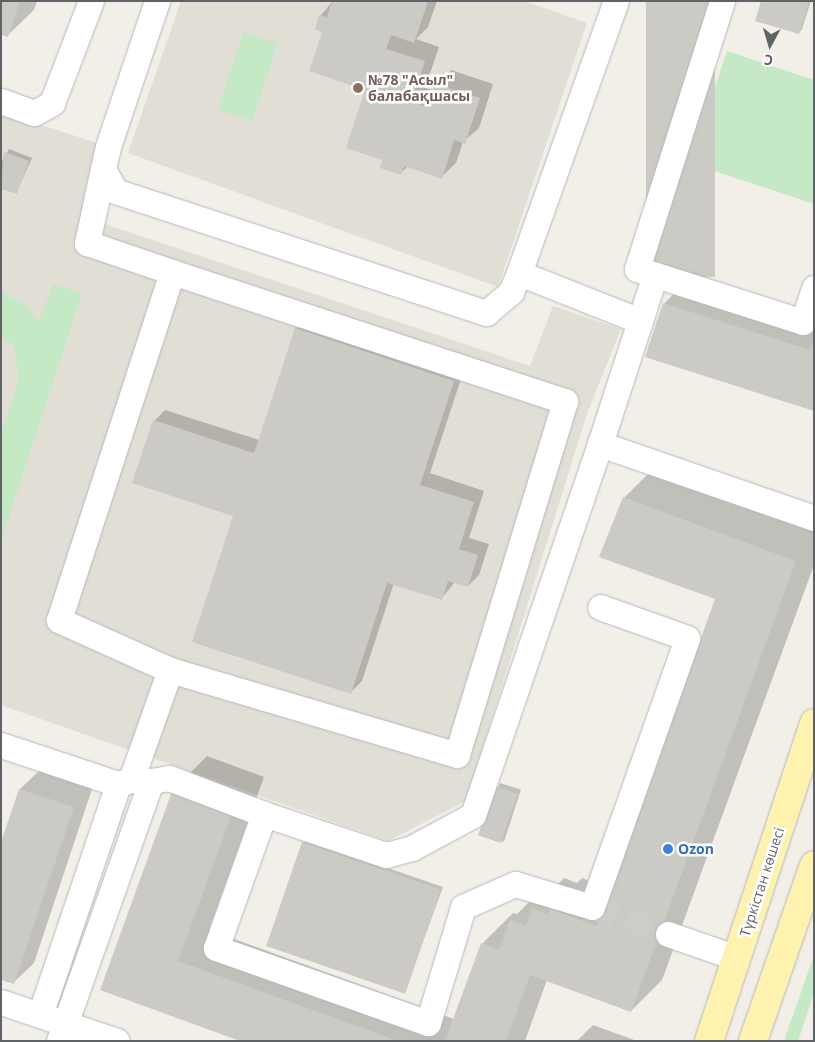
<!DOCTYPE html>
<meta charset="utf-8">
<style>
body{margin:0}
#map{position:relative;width:815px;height:1042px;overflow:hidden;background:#f1efe8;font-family:"Open Sans",sans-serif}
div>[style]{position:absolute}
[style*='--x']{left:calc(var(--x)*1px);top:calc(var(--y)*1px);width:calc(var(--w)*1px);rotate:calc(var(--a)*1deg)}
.education>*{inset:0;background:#e1ded6}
.green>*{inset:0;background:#c5e8c5;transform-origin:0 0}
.shadow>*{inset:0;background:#0003;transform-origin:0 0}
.building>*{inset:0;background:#cccac5;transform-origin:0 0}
.minor-tunnel>*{height:25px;margin-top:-12.5px;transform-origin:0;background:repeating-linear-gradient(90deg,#ccccc8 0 25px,transparent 0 37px)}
.roads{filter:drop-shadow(0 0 1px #b5b8bc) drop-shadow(0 0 1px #b5b8bc)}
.minor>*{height:25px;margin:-12.5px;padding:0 12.5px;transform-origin:12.5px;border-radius:12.5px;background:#fff}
.major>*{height:28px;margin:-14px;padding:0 14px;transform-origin:14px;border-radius:14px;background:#fff2af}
.dots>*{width:14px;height:14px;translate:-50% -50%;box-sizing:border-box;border:2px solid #fff;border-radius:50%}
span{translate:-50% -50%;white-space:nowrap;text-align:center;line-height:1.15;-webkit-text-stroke:5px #fff;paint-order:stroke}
.education-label{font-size:14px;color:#785e54;font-weight:700}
.left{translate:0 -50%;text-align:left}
.shop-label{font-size:14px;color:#366cbe;font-weight:700}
.street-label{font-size:14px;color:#5f6368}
.frame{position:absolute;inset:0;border:2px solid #5f6368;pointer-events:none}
.north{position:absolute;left:745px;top:20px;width:50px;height:50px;-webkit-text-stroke:4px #fff;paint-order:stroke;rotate:186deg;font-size:14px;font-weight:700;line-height:20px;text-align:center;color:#5f6368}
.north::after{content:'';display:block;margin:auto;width:18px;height:22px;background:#5f6368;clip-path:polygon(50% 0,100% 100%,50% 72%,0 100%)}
</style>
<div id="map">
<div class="education">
<div style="clip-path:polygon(181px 1px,524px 1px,587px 23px,498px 287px,128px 153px)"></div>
<div style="clip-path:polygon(1px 112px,97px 143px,84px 194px,108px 225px,530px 366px,553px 306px,621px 329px,588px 411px,466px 801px,388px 841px,1px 705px)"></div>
</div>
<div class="green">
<div style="left:243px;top:32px;width:36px;height:82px;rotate:18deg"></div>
<div style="clip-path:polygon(727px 51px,814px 80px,814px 204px,690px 163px)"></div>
<div style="clip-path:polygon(53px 284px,82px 293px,1px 541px,1px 434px,19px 380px,14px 346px,1px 335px,1px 291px,24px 304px,39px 321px)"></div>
<div style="clip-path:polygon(814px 955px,814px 993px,798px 1041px,784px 1041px)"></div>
</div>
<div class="shadow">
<div style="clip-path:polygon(1px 1px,37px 1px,34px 10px,8px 35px)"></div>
<div style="clip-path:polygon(333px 1px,437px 1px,428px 27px,416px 39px,439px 47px,425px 88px,434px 90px,451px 70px,493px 84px,479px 128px,463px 142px,456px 163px,441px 177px,408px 166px,401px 173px,384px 159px,367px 89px,323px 31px,321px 15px)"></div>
<div style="clip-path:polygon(762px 1px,811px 1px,802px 29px,799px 33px)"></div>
<div style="clip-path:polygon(9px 149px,32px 158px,16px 193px,1px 187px,1px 163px)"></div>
<div style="clip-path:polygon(689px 278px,814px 318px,814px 410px,664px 304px)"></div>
<div style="clip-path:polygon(307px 318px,464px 370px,430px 473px,484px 491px,469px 538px,489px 544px,479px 575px,468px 586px,455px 582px,441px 599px,394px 583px,362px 681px,351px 692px,235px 515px,154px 421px,165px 410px,259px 440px,296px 329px)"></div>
<div style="clip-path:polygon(655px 467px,814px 525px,814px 565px,662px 980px,631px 1011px,547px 980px,525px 1041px,243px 1041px,102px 989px,176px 787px,207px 756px,264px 777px,209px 930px,454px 1019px,482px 944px,513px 913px,517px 914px,542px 889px,550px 892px,564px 878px,577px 883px,582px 878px,612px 889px,717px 598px,624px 498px)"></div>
<div style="clip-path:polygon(41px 769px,93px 786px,34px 963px,13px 983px,1px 846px,20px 789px)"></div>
<div style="left:500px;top:783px;width:22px;height:55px;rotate:18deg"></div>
<div style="clip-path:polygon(307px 840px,443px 887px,404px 993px,303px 843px)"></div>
<div style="clip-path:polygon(593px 1025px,637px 1041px,577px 1041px)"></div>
</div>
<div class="building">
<div style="clip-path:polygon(1px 1px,20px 1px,8px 37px,1px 35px)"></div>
<div style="clip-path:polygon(332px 1px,428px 1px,414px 43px,391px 35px,386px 49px,425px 61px,411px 102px,427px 107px,435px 84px,480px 98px,465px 144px,454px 140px,442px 179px,404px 166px,401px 175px,380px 168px,382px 160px,346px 148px,365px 90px,309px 71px,322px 32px,315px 29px,319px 15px,327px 17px)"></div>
<div style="left:646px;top:1px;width:69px;height:276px"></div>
<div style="clip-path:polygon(761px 1px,809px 1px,799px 34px,755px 21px)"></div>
<div style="clip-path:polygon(4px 152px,29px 161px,17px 194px,1px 189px)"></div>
<div style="clip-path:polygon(663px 303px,810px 350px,814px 338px,814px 411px,645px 357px)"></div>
<div style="clip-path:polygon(295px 328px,454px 381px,420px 485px,474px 502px,459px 549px,478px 555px,468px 587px,448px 581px,442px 600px,387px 583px,351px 694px,192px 642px,233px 516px,132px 483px,153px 420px,254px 453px)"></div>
<div style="clip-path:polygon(623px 497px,796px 561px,631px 1012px,530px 975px,506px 1041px,445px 1041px,481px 943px,499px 950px,510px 920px,526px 926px,532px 908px,548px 915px,550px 909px,597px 926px,715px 599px,599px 557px)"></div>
<div style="clip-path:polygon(174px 786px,234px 808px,178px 961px,398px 1041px,240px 1041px,100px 990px)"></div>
<div style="left:495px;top:786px;width:24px;height:52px;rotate:19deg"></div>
<div style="clip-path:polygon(19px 789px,74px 807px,14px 984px,1px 980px,1px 842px)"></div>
<div style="left:302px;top:842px;width:147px;height:110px;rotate:19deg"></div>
</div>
<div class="minor-tunnel">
<div style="--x:592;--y:907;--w:81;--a:19.6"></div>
</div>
<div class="roads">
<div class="minor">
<div style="--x:157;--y:1;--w:154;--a:108.6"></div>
<div style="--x:108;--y:147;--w:23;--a:103"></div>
<div style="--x:103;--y:169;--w:25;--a:61"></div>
<div style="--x:115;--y:191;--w:391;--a:18.2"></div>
<div style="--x:486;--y:313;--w:33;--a:-40"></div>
<div style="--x:511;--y:292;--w:21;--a:-67"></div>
<div style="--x:519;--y:273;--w:289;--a:-70.4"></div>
<div style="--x:722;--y:1;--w:281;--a:107.6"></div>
<div style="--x:637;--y:269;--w:174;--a:17.7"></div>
<div style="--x:803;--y:322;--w:36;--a:-72"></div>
<div style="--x:1;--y:101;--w:35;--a:20"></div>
<div style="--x:34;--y:113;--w:21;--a:-29"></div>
<div style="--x:52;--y:103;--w:109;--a:-69.1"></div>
<div style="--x:103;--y:169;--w:76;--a:102.2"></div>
<div style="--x:87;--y:243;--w:90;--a:18.8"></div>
<div style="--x:172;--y:272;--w:414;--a:18.2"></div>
<div style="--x:565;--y:401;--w:370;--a:107"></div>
<div style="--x:457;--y:755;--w:299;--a:-163.5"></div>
<div style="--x:170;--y:670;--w:122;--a:-155.8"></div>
<div style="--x:59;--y:620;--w:366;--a:-72"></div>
<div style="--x:519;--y:273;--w:130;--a:21.6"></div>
<div style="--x:600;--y:444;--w:178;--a:-72"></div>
<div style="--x:1;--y:745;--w:123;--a:18.4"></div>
<div style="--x:118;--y:784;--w:14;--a:-17"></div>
<div style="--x:131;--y:780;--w:117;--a:-70.5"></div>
<div style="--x:264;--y:814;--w:142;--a:109.7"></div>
<div style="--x:216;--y:948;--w:225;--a:19.5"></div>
<div style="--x:428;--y:1023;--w:121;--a:-73.2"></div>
<div style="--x:463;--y:907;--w:57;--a:-23.9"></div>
<div style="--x:515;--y:884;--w:80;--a:16.6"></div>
<div style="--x:592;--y:907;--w:285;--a:-70.5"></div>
<div style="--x:687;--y:638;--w:92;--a:-160.4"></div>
<div style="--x:668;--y:934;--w:73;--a:19.2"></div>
<div style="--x:1;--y:1002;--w:122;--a:18.6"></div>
<div style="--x:40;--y:1015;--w:244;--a:-71.3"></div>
<div style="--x:59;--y:1041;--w:276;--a:-70.5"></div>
<div style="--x:151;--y:781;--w:18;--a:-9"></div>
<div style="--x:169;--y:778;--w:102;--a:20.8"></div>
<div style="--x:264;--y:814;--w:129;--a:18.6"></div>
<div style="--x:386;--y:855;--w:27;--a:-15"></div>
<div style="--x:412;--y:848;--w:69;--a:-28.4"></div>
<div style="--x:473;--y:815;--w:392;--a:-71.1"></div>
<div style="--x:600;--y:444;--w:226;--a:19.1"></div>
</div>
<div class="major">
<div style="--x:709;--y:1041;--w:335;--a:-71.7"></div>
<div style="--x:753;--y:1041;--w:186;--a:-70.9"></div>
</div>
</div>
<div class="dots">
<div style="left:358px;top:88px;background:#8d6e63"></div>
<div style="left:668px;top:849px;background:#3f7fe0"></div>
</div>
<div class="education-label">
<span class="left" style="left:368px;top:88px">№78 "Асыл"<br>балабақшасы</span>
</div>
<div class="shop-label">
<span class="left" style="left:678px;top:849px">Ozon</span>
</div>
<div class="street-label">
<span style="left:762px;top:882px;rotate:-72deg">Түркістан көшесі</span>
</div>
<div class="frame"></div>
<div class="north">С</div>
</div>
